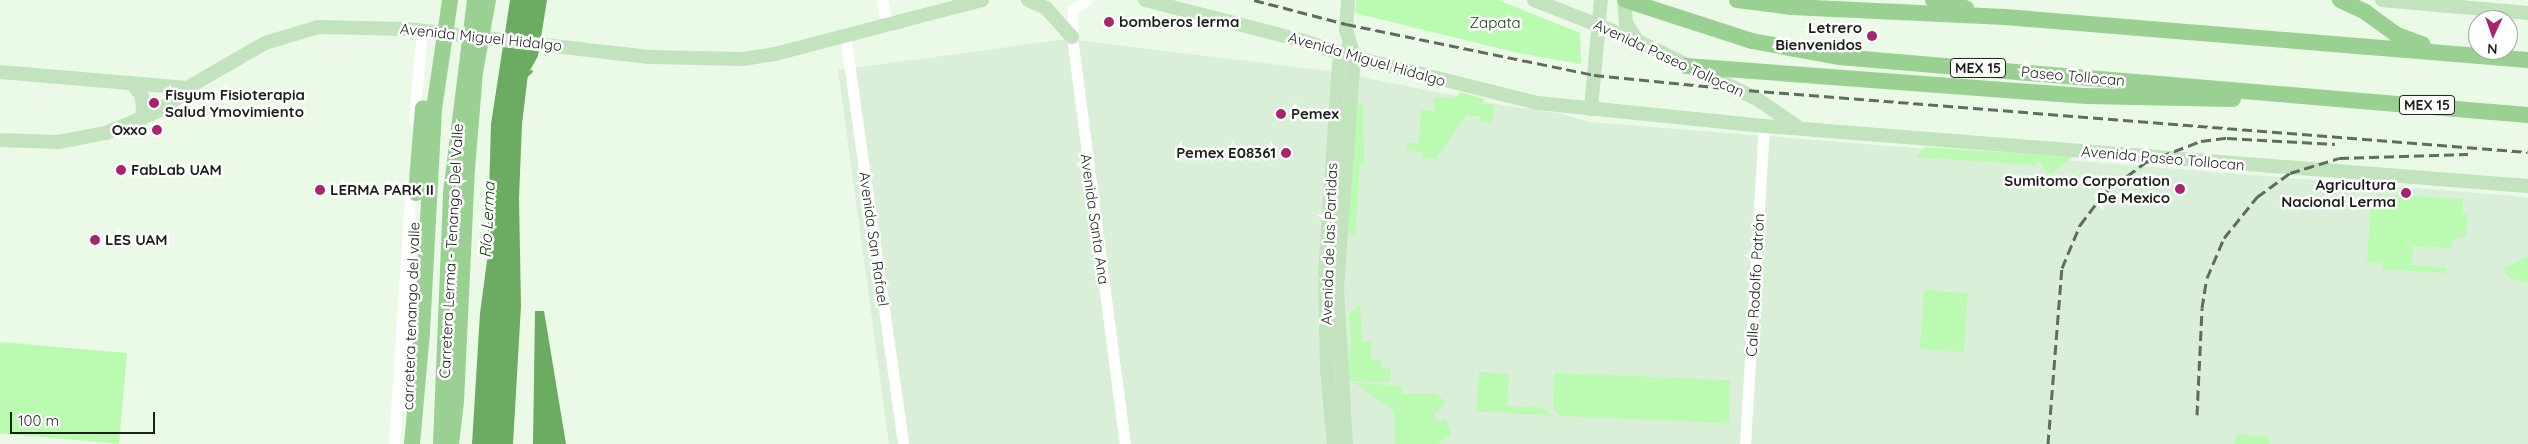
<!DOCTYPE html>
<meta charset="utf-8">
<style>
body{margin:0}
#map{position:relative;width:2528px;height:444px;overflow:hidden;background:#eafae7;font-family:Quicksand,sans-serif}
div>[style]{position:absolute}
[style*='--x']{left:calc(var(--x)*1px);top:calc(var(--y)*1px);width:calc(var(--w)*1px);rotate:calc(var(--a)*1deg)}
.built>*{inset:0;background:#daefd7}
.green>*{inset:0;background:#bafab1;transform-origin:0 0}
.water>*{inset:0;background:#6bac62}
.stream>*{height:3px;margin:-1.5px;padding:0 1.5px;transform-origin:1.5px;border-radius:1.5px;background:#6bac62}
.minor>*{height:11px;margin:-5.5px;padding:0 5.5px;transform-origin:5.5px;border-radius:5.5px;background:#fff}
.major>*{height:14px;margin:-7px;padding:0 7px;transform-origin:7px;border-radius:7px;background:#c2e3be}
.highway>*{height:16px;margin:-8px;padding:0 8px;transform-origin:8px;border-radius:8px;background:#9ad092}
.rail>*{height:3px;margin-top:-1.5px;transform-origin:0;background:repeating-linear-gradient(90deg,#616b60 0 10px,transparent 0 15px)}
.dots>*{width:14px;height:14px;translate:-50% -50%;box-sizing:border-box;border:2px solid #fff;border-radius:50%}
span{translate:-50% -50%;white-space:nowrap;text-align:center;line-height:1.15;-webkit-text-stroke:5px #fff;paint-order:stroke}
.shield-label span{padding:1px 4px;background:#fff;border:1px solid;border-radius:4px;-webkit-text-stroke-width:0}
.shield-label{font-size:14px;color:#1b211a;font-weight:700}
.poi-label{font-size:15px;color:#1b211a;font-weight:700}
.left{translate:0 -50%;text-align:left}
.right{translate:-100% -50%;text-align:right}
.park-label{font-size:15px;color:#14400d}
.street-label{font-size:15px;color:#1b211a}
.water-label{font-size:16px;color:#063501;font-style:italic}
.north{position:absolute;left:2468px;top:10px;width:50px;height:50px;box-sizing:border-box;background:#fff;border:1px solid #a4a6a3;border-radius:50%;rotate:183deg;font-size:14px;font-weight:700;line-height:20px;text-align:center;color:#1b211a}
.north::after{content:'';display:block;margin:auto;width:18px;height:22px;background:#a8246f;clip-path:polygon(50% 0,100% 100%,50% 72%,0 100%)}
.scale{position:absolute;left:10px;top:412px;width:145px;height:22px;box-sizing:border-box;border:2px solid #1b211a;border-top:0;padding-left:6px;font-size:15px;line-height:18px;white-space:nowrap;color:#1b211a;-webkit-text-stroke:4px #fff;paint-order:stroke}
</style>
<div id="map">
<div class="built">
<div style="clip-path:polygon(1067px 39px,1337px 72px,1501px 105px,1559px 113px,1589px 122px,2528px 197px,2528px 444px,889px 444px,838px 70px)"></div>
</div>
<div class="green">
<div style="clip-path:polygon(1356px 0,1498px 0,1580px 33px,1581px 64px,1518px 53px,1355px 13px)"></div>
<div style="clip-path:polygon(1460px 92px,1485px 99px,1481px 104px,1494px 105px,1492px 123px,1482px 122px,1479px 116px,1467px 115px,1435px 159px,1422px 158px,1422px 152px,1407px 151px,1405px 143px,1419px 143px,1421px 110px,1435px 111px,1434px 97px,1456px 99px)"></div>
<div style="clip-path:polygon(1354px 102px,1363px 103px,1364px 165px,1360px 165px,1355px 235px,1351px 236px,1346px 198px)"></div>
<div style="clip-path:polygon(1925px 147px,2073px 157px,2050px 175px,2039px 161px,2035px 165px,1916px 157px)"></div>
<div style="clip-path:polygon(2377px 194px,2463px 199px,2462px 214px,2467px 214px,2466px 235px,2452px 240px,2451px 248px,2413px 246px,2412px 265px,2447px 268px,2446px 273px,2383px 269px,2383px 263px,2367px 262px,2371px 197px,2377px 197px)"></div>
<div style="clip-path:polygon(2528px 257px,2528px 284px,2508px 277px,2504px 268px)"></div>
<div style="left:1924px;top:290px;width:44px;height:59px;rotate:4deg"></div>
<div style="clip-path:polygon(1360px 303px,1362px 341px,1371px 341px,1371px 360px,1381px 360px,1381px 368px,1391px 368px,1390px 382px,1350px 381px,1347px 370px,1351px 347px,1349px 315px)"></div>
<div style="left:127px;top:353px;width:91px;height:127px;rotate:95deg"></div>
<div style="clip-path:polygon(1479px 372px,1509px 374px,1507px 406px,1545px 408px,1552px 416px,1476px 411px)"></div>
<div style="clip-path:polygon(1554px 373px,1730px 380px,1729px 423px,1561px 416px,1553px 408px)"></div>
<div style="clip-path:polygon(1355px 383px,1401px 386px,1403px 394px,1436px 394px,1446px 402px,1434px 415px,1437px 420px,1446px 420px,1451px 434px,1438px 444px,1395px 444px,1394px 411px)"></div>
<div style="clip-path:polygon(2237px 434px,2269px 437px,2269px 444px,2234px 444px)"></div>
</div>
<div class="water">
<div style="clip-path:polygon(510px 0,547px 0,538px 56px,528px 74px,522px 124px,519px 198px,521px 306px,513px 444px,472px 444px,480px 313px,487px 261px,491px 124px)"></div>
<div style="clip-path:polygon(535px 311px,544px 311px,566px 444px,533px 444px)"></div>
</div>
<div class="stream">
<div style="--x:524;--y:77;--w:9;--a:-41"></div>
</div>
<div class="minor">
<div style="--x:882;--y:0;--w:23;--a:80"></div>
<div style="--x:1087;--y:0;--w:17;--a:147"></div>
<div style="--x:1073;--y:9;--w:28;--a:92"></div>
<div style="--x:1072;--y:37;--w:410;--a:82.6"></div>
<div style="--x:845;--y:35;--w:413;--a:81.9"></div>
<div style="--x:414;--y:120;--w:89;--a:-84.9"></div>
<div style="--x:409;--y:423;--w:148;--a:-88.5"></div>
<div style="--x:394;--y:444;--w:261;--a:-86.3"></div>
<div style="--x:1745;--y:444;--w:319;--a:-86.6"></div>
</div>
<div class="major">
<div style="--x:1028;--y:0;--w:20;--a:24"></div>
<div style="--x:1046;--y:8;--w:39;--a:48"></div>
<div style="--x:1145;--y:0;--w:167;--a:14.5"></div>
<div style="--x:1307;--y:42;--w:36;--a:19"></div>
<div style="--x:1341;--y:54;--w:203;--a:14"></div>
<div style="--x:1538;--y:103;--w:227;--a:5.8"></div>
<div style="--x:1764;--y:126;--w:766;--a:4.49"></div>
<div style="--x:1534;--y:0;--w:112;--a:21.5"></div>
<div style="--x:1638;--y:41;--w:132;--a:26"></div>
<div style="--x:1757;--y:99;--w:50;--a:34.3"></div>
<div style="--x:1624;--y:0;--w:23;--a:85"></div>
<div style="--x:1626;--y:23;--w:20;--a:57"></div>
<div style="--x:2382;--y:0;--w:147;--a:5.1"></div>
<div style="--x:0;--y:72;--w:188;--a:4.9"></div>
<div style="--x:133;--y:85;--w:14;--a:51"></div>
<div style="--x:142;--y:96;--w:22;--a:87"></div>
<div style="--x:1591;--y:109;--w:109;--a:-84.8"></div>
<div style="--x:0;--y:140;--w:58;--a:2"></div>
<div style="--x:58;--y:142;--w:49;--a:-10.6"></div>
<div style="--x:106;--y:133;--w:54;--a:-22.8"></div>
<div style="--x:156;--y:112;--w:30;--a:-33"></div>
<div style="--x:181;--y:96;--w:10;--a:-53"></div>
<div style="--x:187;--y:88;--w:90;--a:-30"></div>
<div style="--x:265;--y:43;--w:55;--a:-16.8"></div>
<div style="--x:318;--y:27;--w:89;--a:1.3"></div>
<div style="--x:407;--y:29;--w:244;--a:6.6"></div>
<div style="--x:649;--y:57;--w:94;--a:1.2"></div>
<div style="--x:743;--y:59;--w:32;--a:-9"></div>
<div style="--x:775;--y:54;--w:214;--a:-14.6"></div>
<div style="--x:1334;--y:444;--w:74;--a:-95.4"></div>
<div style="--x:1327;--y:370;--w:95;--a:-91.2"></div>
<div style="--x:1325;--y:275;--w:210;--a:-86.2"></div>
<div style="--x:1339;--y:65;--w:11;--a:-80"></div>
<div style="--x:1341;--y:54;--w:8;--a:-40"></div>
<div style="--x:1346;--y:444;--w:157;--a:-93.3"></div>
<div style="--x:1337;--y:287;--w:232;--a:-85.8"></div>
<div style="--x:1354;--y:56;--w:28;--a:-107"></div>
<div style="--x:1346;--y:29;--w:29;--a:-86"></div>
</div>
<div class="highway">
<div style="--x:1625;--y:0;--w:133;--a:17.9"></div>
<div style="--x:1752;--y:41;--w:88;--a:10.4"></div>
<div style="--x:1839;--y:57;--w:691;--a:4.81"></div>
<div style="--x:1737;--y:0;--w:55;--a:7.3"></div>
<div style="--x:1792;--y:7;--w:213;--a:2.7"></div>
<div style="--x:2005;--y:17;--w:525;--a:4.7"></div>
<div style="--x:1933;--y:0;--w:34;--a:14"></div>
<div style="--x:2340;--y:0;--w:26;--a:25"></div>
<div style="--x:2364;--y:11;--w:41;--a:36"></div>
<div style="--x:2397;--y:35;--w:27;--a:20"></div>
<div style="--x:1686;--y:66;--w:402;--a:4.3"></div>
<div style="--x:2087;--y:96;--w:146;--a:1.2"></div>
<div style="--x:416;--y:193;--w:85;--a:-85.3"></div>
<div style="--x:412;--y:444;--w:113;--a:-84.9"></div>
<div style="--x:422;--y:331;--w:222;--a:-86.9"></div>
<div style="--x:434;--y:109;--w:110;--a:-81.6"></div>
<div style="--x:441;--y:444;--w:251;--a:-87.7"></div>
<div style="--x:451;--y:193;--w:194;--a:-82.9"></div>
<div style="--x:451;--y:444;--w:43;--a:-83.4"></div>
<div style="--x:456;--y:401;--w:232;--a:-87.3"></div>
<div style="--x:467;--y:169;--w:97;--a:-85.3"></div>
<div style="--x:475;--y:72;--w:73;--a:-79.8"></div>
</div>
<div class="rail">
<div style="--x:1254;--y:0;--w:95;--a:14.6"></div>
<div style="--x:1346;--y:24;--w:253;--a:11.6"></div>
<div style="--x:1594;--y:75;--w:141;--a:5.7"></div>
<div style="--x:1734;--y:89;--w:796;--a:4.54"></div>
<div style="--x:2197;--y:415;--w:107;--a:-87.3"></div>
<div style="--x:2202;--y:308;--w:30;--a:-81"></div>
<div style="--x:2207;--y:278;--w:43;--a:-67"></div>
<div style="--x:2224;--y:238;--w:53;--a:-51.2"></div>
<div style="--x:2257;--y:197;--w:41;--a:-36"></div>
<div style="--x:2290;--y:173;--w:51;--a:-17"></div>
<div style="--x:2339;--y:158;--w:129;--a:-1.8"></div>
<div style="--x:2048;--y:444;--w:177;--a:-85.5"></div>
<div style="--x:2062;--y:268;--w:47;--a:-67.3"></div>
<div style="--x:2080;--y:225;--w:39;--a:-53"></div>
<div style="--x:2103;--y:194;--w:54;--a:-36.7"></div>
<div style="--x:2146;--y:162;--w:59;--a:-20.9"></div>
<div style="--x:2201;--y:141;--w:26;--a:-7"></div>
<div style="--x:2227;--y:138;--w:108;--a:3.2"></div>
</div>
<div class="dots">
<div style="left:1109px;top:22px;background:#a8246f"></div>
<div style="left:1872px;top:36px;background:#a8246f"></div>
<div style="left:154px;top:103px;background:#a8246f"></div>
<div style="left:1281px;top:114px;background:#a8246f"></div>
<div style="left:157px;top:130px;background:#a8246f"></div>
<div style="left:1286px;top:153px;background:#a8246f"></div>
<div style="left:121px;top:170px;background:#a8246f"></div>
<div style="left:2180px;top:189px;background:#a8246f"></div>
<div style="left:320px;top:190px;background:#a8246f"></div>
<div style="left:2406px;top:193px;background:#a8246f"></div>
<div style="left:95px;top:240px;background:#a8246f"></div>
</div>
<div class="shield-label">
<span style="left:1978px;top:68px">MEX 15</span>
<span style="left:2427px;top:105px">MEX 15</span>
</div>
<div class="poi-label">
<span class="left" style="left:1119px;top:22px">bomberos lerma</span>
<span class="right" style="left:1862px;top:36px">Letrero<br>Bienvenidos</span>
<span class="left" style="left:165px;top:103px">Fisyum Fisioterapia<br>Salud Ymovimiento</span>
<span class="left" style="left:1291px;top:114px">Pemex</span>
<span class="right" style="left:147px;top:130px">Oxxo</span>
<span class="right" style="left:1276px;top:153px">Pemex E08361</span>
<span class="left" style="left:131px;top:170px">FabLab UAM</span>
<span class="right" style="left:2170px;top:189px">Sumitomo Corporation<br>De Mexico</span>
<span class="right" style="left:2396px;top:193px">Agricultura<br>Nacional Lerma</span>
<span class="left" style="left:330px;top:190px">LERMA PARK II</span>
<span class="left" style="left:105px;top:240px">LES UAM</span>
</div>
<div class="park-label">
<span style="left:1495px;top:23px">Zapata</span>
</div>
<div class="street-label">
<span style="left:481px;top:37px;rotate:6deg">Avenida Miguel Hidalgo</span>
<span style="left:1669px;top:58px;rotate:25deg">Avenida Paseo Tollocan</span>
<span style="left:1367px;top:59px;rotate:16deg">Avenida Miguel Hidalgo</span>
<span style="left:2073px;top:76px;rotate:5deg">Paseo Tollocan</span>
<span style="left:2163px;top:158px;rotate:5deg">Avenida Paseo Tollocan</span>
<span style="left:1095px;top:219px;rotate:82deg">Avenida Santa Ana</span>
<span style="left:874px;top:239px;rotate:82deg">Avenida San Rafael</span>
<span style="left:1329px;top:244px;rotate:-88deg">Avenida de las Partidas</span>
<span style="left:451px;top:251px;rotate:-87deg">Carretera Lerma - Tenango Del Valle</span>
<span style="left:1755px;top:285px;rotate:-87deg">Calle Rodolfo Patrón</span>
<span style="left:411px;top:316px;rotate:-88deg">carretera tenango del valle</span>
</div>
<div class="water-label">
<span style="left:487px;top:220px;rotate:-87deg">Río Lerma</span>
</div>
<div class="north">N</div>
<div class="scale">100 m</div>
</div>
